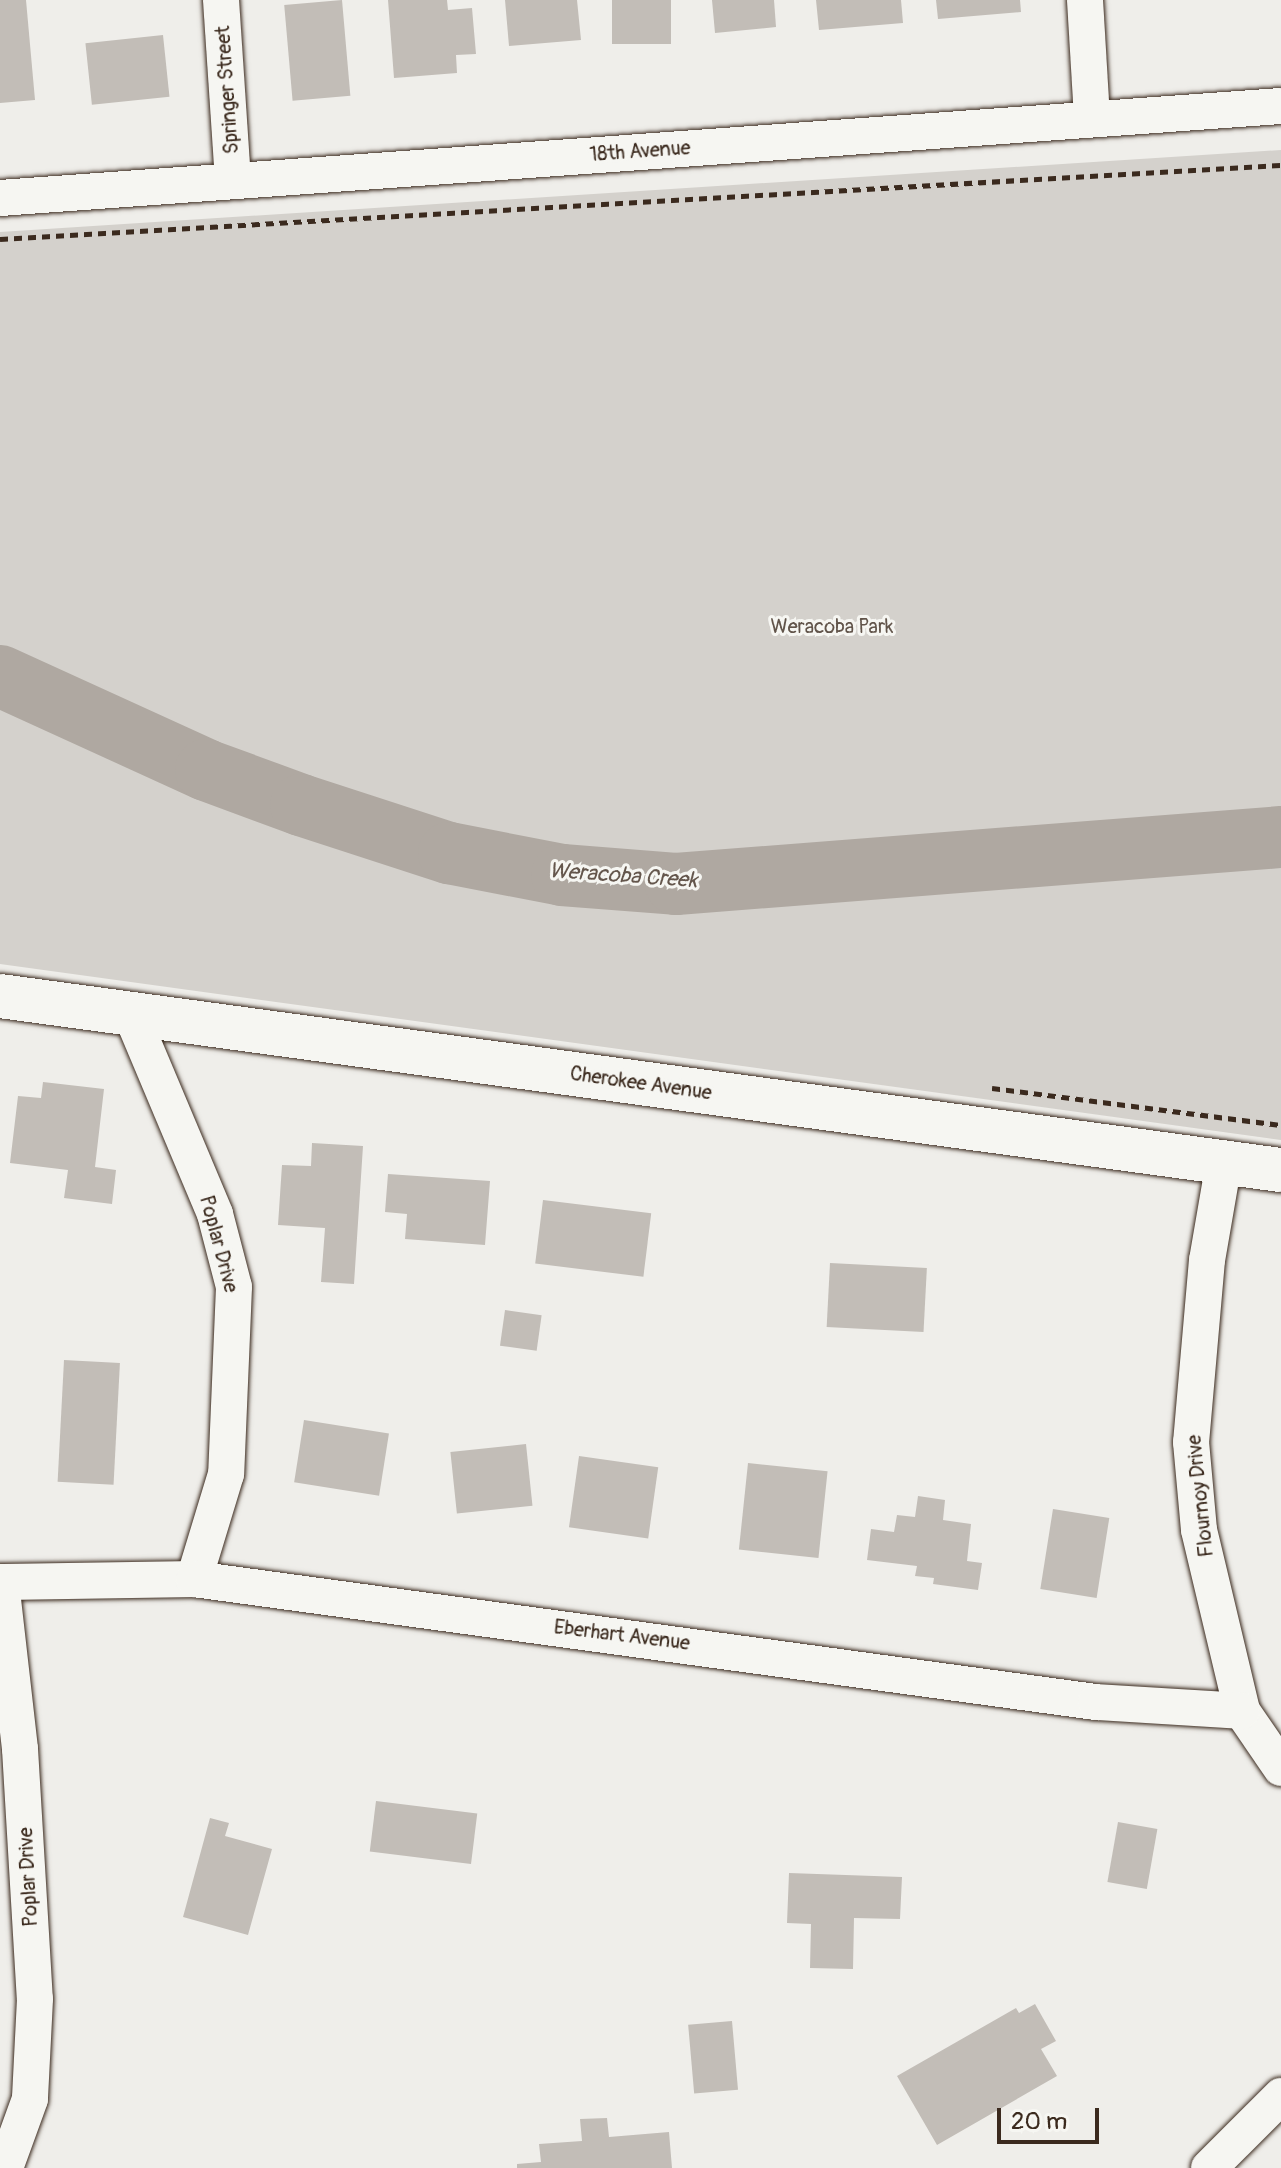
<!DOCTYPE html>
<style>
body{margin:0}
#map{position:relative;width:1281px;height:2168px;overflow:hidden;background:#efeeea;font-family:Pangolin,sans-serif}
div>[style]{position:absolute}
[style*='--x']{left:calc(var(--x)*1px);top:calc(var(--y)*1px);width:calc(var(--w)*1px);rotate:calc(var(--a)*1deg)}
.green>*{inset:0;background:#d4d1cc}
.river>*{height:62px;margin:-31px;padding:0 31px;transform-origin:31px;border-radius:31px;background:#afa8a1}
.building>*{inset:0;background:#c2bdb7;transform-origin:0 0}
.path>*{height:5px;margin-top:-2.5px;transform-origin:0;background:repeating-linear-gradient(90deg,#3b2a1e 0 8px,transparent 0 14px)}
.roads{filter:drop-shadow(0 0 2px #3b2a1e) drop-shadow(0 0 2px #3b2a1e)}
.street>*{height:36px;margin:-18px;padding:0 18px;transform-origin:18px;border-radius:18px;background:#f6f6f2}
.secondary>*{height:44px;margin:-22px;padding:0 22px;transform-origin:22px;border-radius:22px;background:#f6f6f2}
span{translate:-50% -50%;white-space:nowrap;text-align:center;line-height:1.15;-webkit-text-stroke:6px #f6f6f2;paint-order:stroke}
.street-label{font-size:20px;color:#3b2a1e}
.park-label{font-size:20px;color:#61544a}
.water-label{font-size:22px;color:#64564c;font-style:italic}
.scale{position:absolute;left:997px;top:2108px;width:102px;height:36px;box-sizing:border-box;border:4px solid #3b2a1e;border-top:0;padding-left:10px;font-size:24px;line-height:28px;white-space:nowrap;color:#3b2a1e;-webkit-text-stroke:6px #f6f6f2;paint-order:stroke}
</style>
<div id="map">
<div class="green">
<div style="clip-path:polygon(1281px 150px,1281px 1140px,0 964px,0 232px)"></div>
</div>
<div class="river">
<div style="--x:0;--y:676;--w:226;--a:24.5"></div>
<div style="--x:206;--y:770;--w:101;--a:20.2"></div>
<div style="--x:301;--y:805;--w:156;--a:18"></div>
<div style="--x:449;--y:853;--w:115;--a:11"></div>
<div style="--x:562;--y:875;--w:114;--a:4.5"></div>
<div style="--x:676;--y:884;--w:607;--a:-4.44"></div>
</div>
<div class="building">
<div style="clip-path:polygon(0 0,26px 0,35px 100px,0 103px)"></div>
<div style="left:342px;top:0;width:96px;height:58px;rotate:85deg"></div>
<div style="clip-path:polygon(388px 0,447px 0,448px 10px,472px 8px,476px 54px,456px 55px,457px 73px,394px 78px)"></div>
<div style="clip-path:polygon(505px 0,577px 0,581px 40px,509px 46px)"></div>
<div style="left:612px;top:0;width:59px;height:44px"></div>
<div style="clip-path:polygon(712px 0,774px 0,776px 27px,715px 33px)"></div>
<div style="clip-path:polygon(816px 0,901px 0,903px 23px,819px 30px)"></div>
<div style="clip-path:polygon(936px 0,1020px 0,1021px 12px,938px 19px)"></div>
<div style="left:163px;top:35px;width:62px;height:78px;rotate:84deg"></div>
<div style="clip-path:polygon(43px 1082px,104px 1089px,95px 1167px,116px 1170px,112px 1204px,64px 1198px,68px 1170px,10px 1163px,18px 1096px,41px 1098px)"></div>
<div style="clip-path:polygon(312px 1143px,363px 1146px,354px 1284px,321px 1282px,325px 1228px,278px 1225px,282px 1165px,311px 1166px)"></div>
<div style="clip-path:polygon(388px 1174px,490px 1181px,485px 1245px,405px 1239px,407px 1214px,385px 1212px)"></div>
<div style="left:543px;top:1200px;width:109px;height:64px;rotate:7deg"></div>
<div style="left:830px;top:1263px;width:97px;height:64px;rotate:3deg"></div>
<div style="left:505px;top:1310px;width:37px;height:36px;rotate:8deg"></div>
<div style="left:64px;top:1360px;width:56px;height:122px;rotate:3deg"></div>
<div style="left:304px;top:1420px;width:86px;height:63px;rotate:9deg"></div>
<div style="left:526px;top:1444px;width:62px;height:76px;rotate:84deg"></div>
<div style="left:579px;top:1456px;width:80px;height:72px;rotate:8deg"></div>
<div style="left:748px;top:1463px;width:80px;height:87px;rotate:6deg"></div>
<div style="clip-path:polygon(918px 1496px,945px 1500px,943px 1520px,971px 1524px,967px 1561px,982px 1563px,978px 1590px,933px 1584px,934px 1578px,915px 1576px,917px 1566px,867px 1560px,871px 1529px,894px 1532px,897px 1515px,915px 1517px)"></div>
<div style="left:1053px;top:1509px;width:57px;height:81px;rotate:9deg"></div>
<div style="left:376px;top:1801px;width:102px;height:51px;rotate:7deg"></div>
<div style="clip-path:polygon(210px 1818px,229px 1823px,225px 1836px,272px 1849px,248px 1935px,183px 1917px)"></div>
<div style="left:1118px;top:1822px;width:40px;height:61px;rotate:10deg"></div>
<div style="clip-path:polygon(789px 1873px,902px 1877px,900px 1919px,854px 1918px,853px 1969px,810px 1968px,811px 1924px,787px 1923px)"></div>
<div style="clip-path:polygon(1035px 2004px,1056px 2041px,1041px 2049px,1057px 2076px,937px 2145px,897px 2076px,1016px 2008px,1019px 2013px)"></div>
<div style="left:732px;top:2021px;width:69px;height:44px;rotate:85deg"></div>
<div style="clip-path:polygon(607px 2118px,609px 2137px,669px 2132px,672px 2168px,517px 2168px,517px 2164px,541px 2162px,539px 2144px,582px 2141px,580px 2119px)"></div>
</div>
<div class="path">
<div style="--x:0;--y:239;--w:1283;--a:-3.31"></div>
<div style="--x:992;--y:1088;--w:291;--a:7.3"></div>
</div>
<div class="roads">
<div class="street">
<div style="--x:221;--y:0;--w:181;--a:86.2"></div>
<div style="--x:1085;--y:0;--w:118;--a:86.6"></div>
<div style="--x:0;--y:198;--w:1284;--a:-4.11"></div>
<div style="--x:131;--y:1014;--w:217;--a:67.2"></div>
<div style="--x:215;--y:1214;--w:75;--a:75.4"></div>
<div style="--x:234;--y:1287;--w:187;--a:92.4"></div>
<div style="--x:226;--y:1474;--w:110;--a:106.9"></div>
<div style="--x:1224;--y:1162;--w:99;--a:99.8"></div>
<div style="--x:1207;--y:1260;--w:183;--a:95"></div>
<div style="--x:1191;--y:1442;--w:88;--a:84.8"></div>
<div style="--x:1199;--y:1530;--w:186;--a:76.6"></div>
<div style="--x:1242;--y:1711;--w:69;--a:55.6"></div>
<div style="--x:0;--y:1582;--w:194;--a:-0.9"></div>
<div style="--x:194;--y:1579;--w:910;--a:7.77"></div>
<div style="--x:1096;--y:1702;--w:146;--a:3.5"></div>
<div style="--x:1;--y:1582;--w:168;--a:83.5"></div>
<div style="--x:20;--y:1749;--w:250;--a:86.6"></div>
<div style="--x:35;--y:1999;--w:100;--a:92.9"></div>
<div style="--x:30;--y:2099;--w:73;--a:109.9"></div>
<div style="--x:1209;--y:2168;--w:102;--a:-45"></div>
</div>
<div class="secondary">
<div style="--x:0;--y:996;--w:1293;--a:7.74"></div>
</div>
</div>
<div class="street-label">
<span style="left:227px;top:90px;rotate:-94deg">Springer Street</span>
<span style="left:640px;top:151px;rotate:-4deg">18th Avenue</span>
<span style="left:641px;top:1083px;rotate:8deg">Cherokee Avenue</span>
<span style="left:219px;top:1244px;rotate:75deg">Poplar Drive</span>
<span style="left:1200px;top:1496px;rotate:-96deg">Flournoy Drive</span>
<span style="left:622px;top:1635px;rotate:7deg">Eberhart Avenue</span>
<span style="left:28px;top:1877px;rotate:-93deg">Poplar Drive</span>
</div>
<div class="park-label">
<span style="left:832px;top:626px">Weracoba Park</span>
</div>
<div class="water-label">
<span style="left:623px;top:876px;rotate:4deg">Weracoba Creek</span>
</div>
<div class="scale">20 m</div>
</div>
